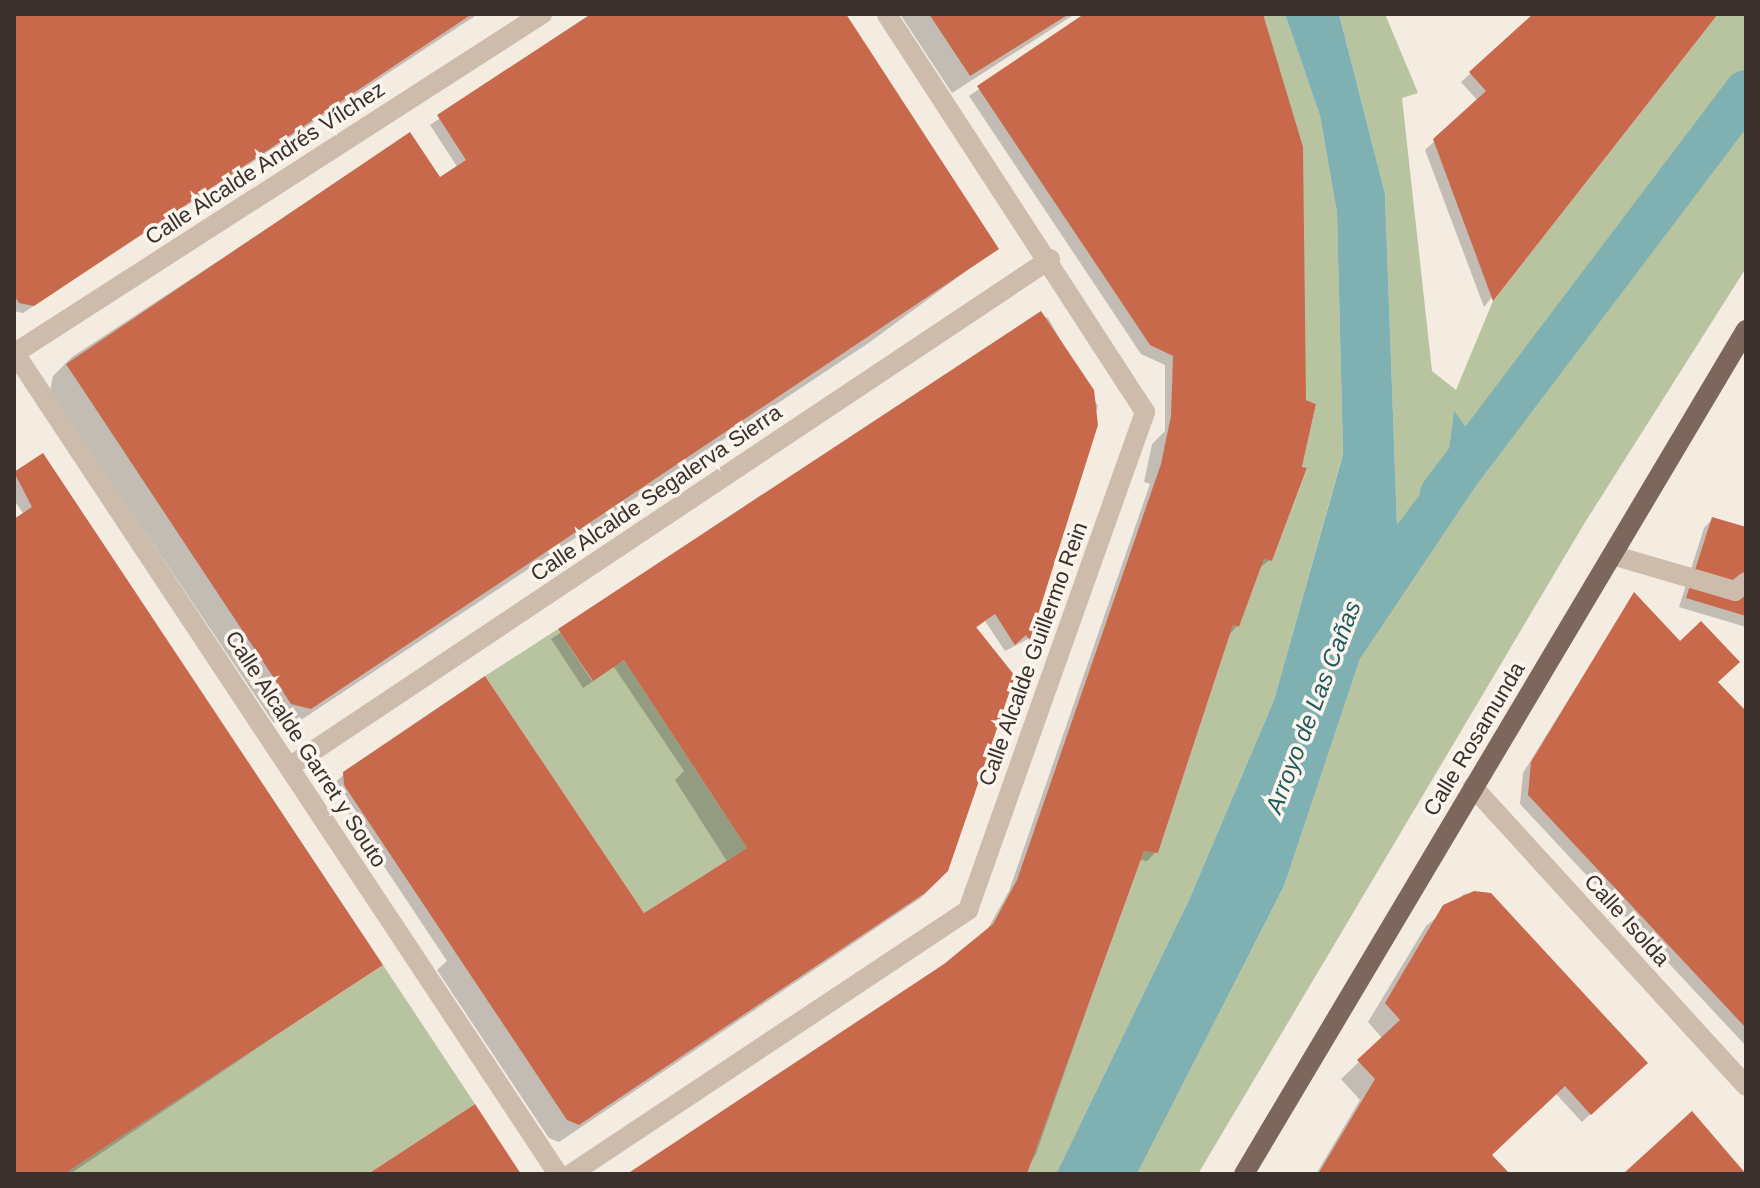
<!DOCTYPE html>
<meta charset="utf-8">
<style>
body{margin:0}
#map{position:relative;width:1760px;height:1188px;overflow:hidden;background:#f4ebe1;font-family:Arial,sans-serif}
div>[style]{position:absolute}
[style*='--x']{left:calc(var(--x)*1px);top:calc(var(--y)*1px);width:calc(var(--w)*1px);rotate:calc(var(--a)*1deg)}
.green>*{inset:0;background:#b8c4a0}
.water>*{inset:0;background:#7fb0b2}
.shadow>*{inset:0;background:#0003}
.canal>*{height:44px;margin:-22px;padding:0 22px;transform-origin:22px;border-radius:22px;background:#7fb0b2}
.building>*{inset:0;background:#c8694b}
.minor>*{height:20px;margin:-10px;padding:0 10px;transform-origin:10px;border-radius:10px;background:#cdbbac}
.major>*{height:20px;margin:-10px;padding:0 10px;transform-origin:10px;border-radius:10px;background:#7d675c}
span{translate:-50% -50%;white-space:nowrap;text-align:center;line-height:1.15;-webkit-text-stroke:7px #fbf5ee;paint-order:stroke}
.street-label{font-size:22px;color:#3b302b}
.water-label{font-size:24px;color:#1f5a5e;font-style:italic}
.frame{position:absolute;inset:0;border:16px solid #3b302b;pointer-events:none}
</style>
<div id="map">
<div class="green">
<div style="clip-path:polygon(1263px 14px,1285px 14px,1320px 116px,1337px 213px,1343px 453px,1274px 700px,1189px 900px,1056px 1174px,1027px 1174px,1144px 851px,1158px 853px,1233px 625px,1239px 627px,1264px 559px,1272px 561px,1307px 469px,1302px 467px,1316px 404px,1306px 400px)"></div>
<div style="clip-path:polygon(1339px 14px,1385px 14px,1418px 93px,1402px 98px,1432px 371px,1456px 390px,1493px 301px,1718px 14px,1746px 14px,1746px 268px,1584px 524px,1198px 1174px,1137px 1174px,1284px 886px,1360px 659px,1492px 462px,1454px 412px,1448px 457px,1397px 526px,1385px 194px)"></div>
<div style="clip-path:polygon(558px 629px,592px 681px,624px 660px,747px 848px,644px 913px,485px 676px)"></div>
<div style="clip-path:polygon(383px 965px,475px 1104px,368px 1174px,64px 1174px)"></div>
</div>
<div class="water">
<div style="clip-path:polygon(1285px 14px,1339px 14px,1385px 194px,1397px 525px,1448px 457px,1454px 411px,1492px 462px,1360px 659px,1284px 886px,1137px 1174px,1056px 1174px,1189px 900px,1274px 700px,1343px 454px,1337px 213px,1320px 116px)"></div>
</div>
<div class="shadow">
<div style="clip-path:polygon(14px 14px,478px 14px,23px 313px,14px 311px)"></div>
<div style="clip-path:polygon(594px 14px,842px 14px,996px 249px,870px 342px,292px 726px,273px 722px,50px 391px,53px 376px,72px 357px,410px 135px,439px 180px,458px 168px,430px 125px)"></div>
<div style="clip-path:polygon(900px 14px,1075px 14px,952px 93px)"></div>
<div style="clip-path:polygon(1088px 14px,1260px 14px,1270px 560px,1259px 568px,1237px 626px,1229px 635px,1156px 852px,1147px 861px,1139px 860px,1036px 1154px,1024px 1174px,634px 1174px,945px 966px,986px 932px,1009px 891px,1150px 484px,1144px 482px,1152px 444px,1165px 431px,1165px 365px,1141px 354px,969px 96px)"></div>
<div style="clip-path:polygon(1536px 14px,1715px 14px,1484px 307px,1425px 150px,1478px 101px,1461px 82px)"></div>
<div style="clip-path:polygon(1037px 314px,1048px 318px,1098px 406px,1028px 639px,1005px 651px,985px 621px,975px 629px,941px 878px,922px 897px,559px 1142px,549px 1138px,437px 970px,447px 961px,336px 794px,335px 783px,344px 774px,643px 916px,728px 863px,675px 780px,684px 771px,614px 667px,583px 688px,551px 639px)"></div>
<div style="clip-path:polygon(43px 456px,381px 965px,70px 1174px,14px 1174px,14px 524px,25px 516px,14px 500px,14px 474px)"></div>
<div style="clip-path:polygon(1713px 519px,1746px 528px,1746px 627px,1679px 607px,1704px 528px)"></div>
<div style="clip-path:polygon(1634px 594px,1746px 714px,1746px 1046px,1520px 804px,1523px 773px)"></div>
<div style="clip-path:polygon(1480px 892px,1637px 1071px,1582px 1122px,1556px 1094px,1490px 1155px,1507px 1174px,1316px 1174px,1360px 1100px,1341px 1079px,1383px 1039px,1368px 1022px,1426px 926px,1464px 894px)"></div>
<div style="clip-path:polygon(1692px 1114px,1746px 1174px,1626px 1174px)"></div>
</div>
<div class="canal">
<div style="--x:1442;--y:494;--w:504;--a:-52.9"></div>
</div>
<div class="building">
<div style="clip-path:polygon(14px 14px,472px 14px,34px 306px,19px 303px,14px 295px)"></div>
<div style="clip-path:polygon(591px 14px,846px 14px,999px 249px,311px 709px,291px 704px,66px 364px,410px 132px,440px 177px,466px 160px,437px 115px)"></div>
<div style="clip-path:polygon(929px 14px,1069px 14px,970px 76px)"></div>
<div style="clip-path:polygon(1084px 14px,1263px 14px,1303px 147px,1306px 400px,1316px 404px,1302px 467px,1307px 468px,1272px 561px,1264px 559px,1239px 627px,1233px 625px,1158px 853px,1144px 851px,1027px 1174px,627px 1174px,944px 964px,993px 924px,1017px 880px,1161px 464px,1171px 416px,1173px 356px,1150px 345px,977px 86px)"></div>
<div style="clip-path:polygon(1533px 14px,1718px 14px,1493px 301px,1433px 139px,1486px 91px,1469px 72px)"></div>
<div style="clip-path:polygon(1041px 311px,1094px 390px,1098px 425px,1030px 640px,1026px 635px,1015px 645px,995px 614px,976px 627px,1015px 676px,948px 871px,925px 893px,579px 1125px,567px 1120px,344px 785px,343px 772px,485px 676px,644px 913px,747px 848px,624px 660px,593px 681px,558px 629px)"></div>
<div style="clip-path:polygon(43px 453px,383px 965px,64px 1174px,14px 1174px,14px 519px,32px 507px,14px 472px)"></div>
<div style="clip-path:polygon(1712px 517px,1746px 527px,1746px 616px,1686px 598px)"></div>
<div style="clip-path:polygon(1634px 592px,1680px 641px,1701px 621px,1740px 662px,1718px 682px,1746px 711px,1746px 1028px,1528px 795px,1531px 762px)"></div>
<div style="clip-path:polygon(1474px 891px,1491px 893px,1648px 1063px,1591px 1115px,1565px 1086px,1492px 1155px,1510px 1174px,1318px 1174px,1375px 1079px,1357px 1060px,1400px 1020px,1385px 1003px,1443px 905px)"></div>
<div style="clip-path:polygon(475px 1104px,521px 1174px,368px 1174px)"></div>
<div style="clip-path:polygon(1692px 1111px,1746px 1174px,1623px 1174px)"></div>
</div>
<div class="minor">
<div style="--x:14;--y:352;--w:986;--a:56.5"></div>
<div style="--x:15;--y:353;--w:627;--a:-32.75"></div>
<div style="--x:1612;--y:555;--w:128;--a:16.3"></div>
<div style="--x:1735;--y:591;--w:14;--a:-39"></div>
<div style="--x:289;--y:767;--w:915;--a:-33.72"></div>
<div style="--x:1473;--y:787;--w:405;--a:47.6"></div>
<div style="--x:571;--y:1174;--w:477;--a:-33.6"></div>
<div style="--x:968;--y:910;--w:529;--a:-70.43"></div>
<div style="--x:1145;--y:412;--w:474;--a:-123"></div>
</div>
<div class="major">
<div style="--x:1244;--y:1174;--w:982;--a:-59.26"></div>
</div>
<div class="street-label">
<span style="left:265px;top:163px;rotate:-33deg">Calle Alcalde Andrés Vílchez</span>
<span style="left:656px;top:493px;rotate:-34deg">Calle Alcalde Segalerva Sierra</span>
<span style="left:1033px;top:654px;rotate:-70deg">Calle Alcalde Guillermo Rein</span>
<span style="left:1474px;top:739px;rotate:-59deg">Calle Rosamunda</span>
<span style="left:306px;top:749px;rotate:57deg">Calle Alcalde Garret y Souto</span>
<span style="left:1627px;top:920px;rotate:48deg">Calle Isolda</span>
</div>
<div class="water-label">
<span style="left:1313px;top:707px;rotate:-69deg">Arroyo de Las Cañas</span>
</div>
<div class="frame"></div>
</div>
